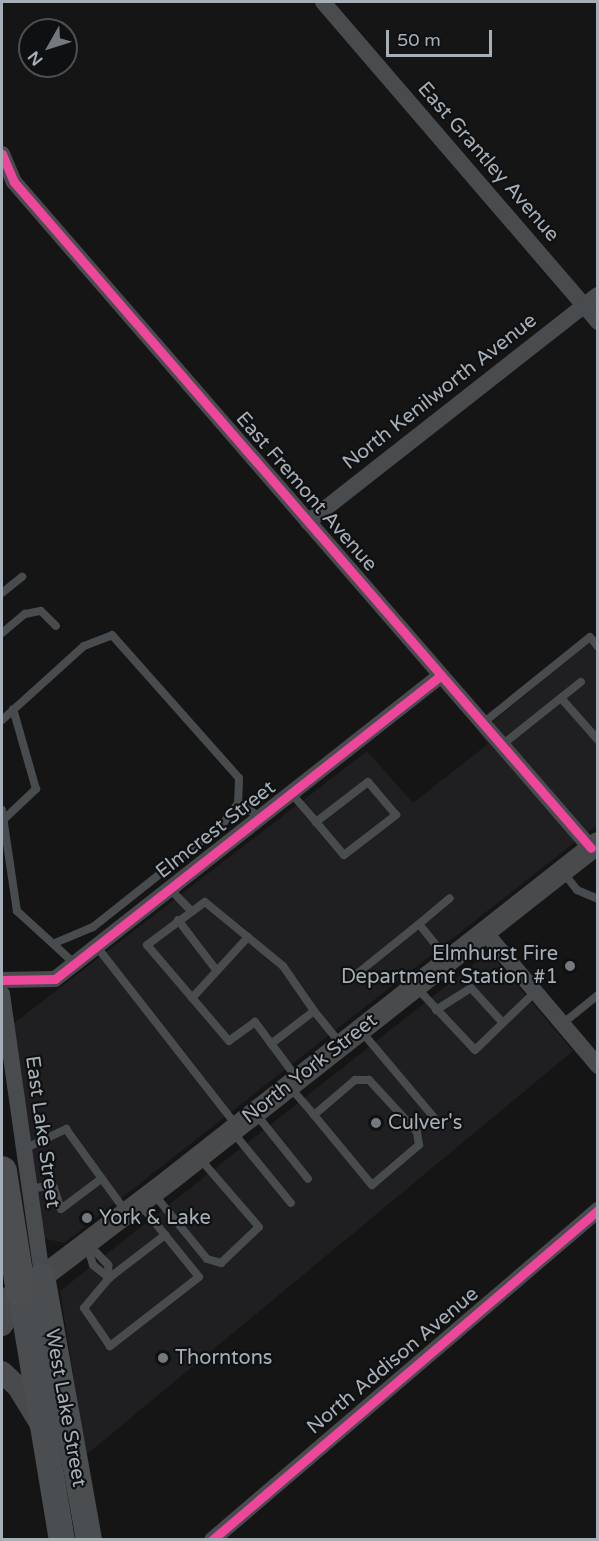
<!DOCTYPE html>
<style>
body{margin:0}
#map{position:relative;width:599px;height:1541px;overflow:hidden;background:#151515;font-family:"Varela Round",sans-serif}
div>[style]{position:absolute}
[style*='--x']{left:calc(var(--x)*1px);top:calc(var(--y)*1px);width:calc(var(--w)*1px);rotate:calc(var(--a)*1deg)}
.built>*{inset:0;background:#1f1f21}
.service>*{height:8px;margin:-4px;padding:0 4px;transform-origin:4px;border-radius:4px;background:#494c4e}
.minor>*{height:16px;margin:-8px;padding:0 8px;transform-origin:8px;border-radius:8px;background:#494c4e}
.secondary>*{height:22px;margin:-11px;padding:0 11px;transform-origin:11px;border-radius:11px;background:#484a4c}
.primary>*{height:26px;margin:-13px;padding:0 13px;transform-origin:13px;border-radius:13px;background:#4b4e50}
.motorway>*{height:30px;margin:-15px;padding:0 15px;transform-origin:15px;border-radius:15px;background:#4c4e50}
.cycleway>*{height:9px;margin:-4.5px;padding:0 4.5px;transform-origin:4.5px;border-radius:4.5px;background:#ed469a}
.dots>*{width:16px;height:16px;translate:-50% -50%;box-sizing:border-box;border:3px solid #0f1011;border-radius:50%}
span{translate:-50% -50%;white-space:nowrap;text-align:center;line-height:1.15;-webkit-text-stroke:4.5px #0f1011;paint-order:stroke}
.street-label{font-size:20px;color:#a6afb7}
.poi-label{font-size:20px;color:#a6afb7}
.right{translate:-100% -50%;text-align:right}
.left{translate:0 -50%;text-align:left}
.frame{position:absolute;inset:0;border:3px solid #a6afb7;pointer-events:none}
.north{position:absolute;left:18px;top:18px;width:60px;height:60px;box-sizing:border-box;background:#0f1011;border:2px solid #4b5053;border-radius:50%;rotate:231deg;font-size:16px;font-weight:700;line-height:24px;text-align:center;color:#a6afb7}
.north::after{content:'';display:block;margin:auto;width:21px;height:27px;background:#73797e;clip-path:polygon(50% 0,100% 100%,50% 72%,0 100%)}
.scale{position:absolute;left:386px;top:30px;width:106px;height:27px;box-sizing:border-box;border:3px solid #a6afb7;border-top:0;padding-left:8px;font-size:18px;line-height:21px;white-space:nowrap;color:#a6afb7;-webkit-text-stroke:4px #0f1011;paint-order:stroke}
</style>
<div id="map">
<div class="built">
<div style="clip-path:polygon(597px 635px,597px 825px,64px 1243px,43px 1238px,13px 1024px,367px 751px,413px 803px,488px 744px,479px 733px)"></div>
<div style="clip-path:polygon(489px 952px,573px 1051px,86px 1455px,60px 1291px)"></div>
</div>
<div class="service">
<div style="--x:2;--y:593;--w:26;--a:-39"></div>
<div style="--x:2;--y:633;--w:30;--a:-40"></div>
<div style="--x:25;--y:614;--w:16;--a:-11"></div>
<div style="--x:41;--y:611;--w:21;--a:45"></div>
<div style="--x:561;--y:698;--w:56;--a:48.6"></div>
<div style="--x:2;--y:720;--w:110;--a:-42.1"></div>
<div style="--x:84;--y:646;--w:30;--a:-21"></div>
<div style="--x:112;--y:635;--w:191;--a:48.4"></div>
<div style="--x:239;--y:778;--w:25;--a:92"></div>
<div style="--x:238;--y:803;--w:26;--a:126"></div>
<div style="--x:223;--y:824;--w:166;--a:141.6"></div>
<div style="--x:93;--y:927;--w:41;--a:157.2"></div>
<div style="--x:483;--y:723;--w:137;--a:-38.8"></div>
<div style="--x:590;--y:637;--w:13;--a:51"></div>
<div style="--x:502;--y:745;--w:101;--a:-38.6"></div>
<div style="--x:291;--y:793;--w:38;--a:49"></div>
<div style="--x:316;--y:822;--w:43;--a:49.7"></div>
<div style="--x:344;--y:855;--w:66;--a:-37.6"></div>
<div style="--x:396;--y:815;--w:43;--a:-130.3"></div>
<div style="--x:368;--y:782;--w:66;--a:142.4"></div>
<div style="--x:238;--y:803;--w:26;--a:32"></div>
<div style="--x:2;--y:810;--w:102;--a:81.6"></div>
<div style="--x:17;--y:911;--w:79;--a:42.4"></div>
<div style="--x:2;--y:821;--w:47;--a:-43.3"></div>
<div style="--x:36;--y:789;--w:83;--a:-106"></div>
<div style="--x:563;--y:872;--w:23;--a:52"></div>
<div style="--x:577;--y:890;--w:23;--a:23"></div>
<div style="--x:170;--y:889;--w:29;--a:46"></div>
<div style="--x:178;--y:920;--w:64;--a:52.6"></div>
<div style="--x:419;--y:924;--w:40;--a:-40"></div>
<div style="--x:97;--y:947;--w:227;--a:52"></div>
<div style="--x:358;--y:973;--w:78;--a:-38.8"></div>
<div style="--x:419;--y:924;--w:46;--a:51.1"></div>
<div style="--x:416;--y:987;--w:86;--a:46.9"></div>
<div style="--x:475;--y:1050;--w:83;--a:-44"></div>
<div style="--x:192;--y:998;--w:83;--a:-47.4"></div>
<div style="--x:436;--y:1010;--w:41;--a:-32.2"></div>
<div style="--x:471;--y:988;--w:46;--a:47.6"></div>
<div style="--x:562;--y:1024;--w:46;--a:-38.9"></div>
<div style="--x:362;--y:1032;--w:116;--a:49.9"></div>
<div style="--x:271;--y:1044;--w:54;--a:-37.5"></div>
<div style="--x:314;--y:1011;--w:41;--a:50.9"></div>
<div style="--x:296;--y:1077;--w:69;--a:-126.7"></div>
<div style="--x:255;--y:1022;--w:32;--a:144"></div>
<div style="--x:229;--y:1041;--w:126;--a:-130.5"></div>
<div style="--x:147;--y:945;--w:72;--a:-36.6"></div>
<div style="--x:205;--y:902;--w:101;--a:39.4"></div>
<div style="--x:283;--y:966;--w:55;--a:55.4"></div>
<div style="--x:289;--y:1086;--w:38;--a:49"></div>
<div style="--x:314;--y:1115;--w:91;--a:50.4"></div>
<div style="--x:372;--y:1185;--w:62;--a:-40.4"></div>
<div style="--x:419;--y:1145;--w:13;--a:-99"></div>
<div style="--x:417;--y:1132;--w:71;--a:-132.7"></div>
<div style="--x:369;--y:1080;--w:14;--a:180"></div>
<div style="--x:355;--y:1080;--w:54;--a:139.5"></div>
<div style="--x:256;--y:1114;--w:83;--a:51.3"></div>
<div style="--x:232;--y:1131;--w:93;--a:50.7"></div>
<div style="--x:24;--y:1149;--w:47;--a:-25.5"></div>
<div style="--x:66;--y:1129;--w:102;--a:54.1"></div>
<div style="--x:30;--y:1189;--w:23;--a:-10"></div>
<div style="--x:53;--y:1185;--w:25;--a:72"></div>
<div style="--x:61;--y:1209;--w:50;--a:-36.9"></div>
<div style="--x:153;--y:1193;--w:85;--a:50.7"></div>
<div style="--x:207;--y:1259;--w:15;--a:16"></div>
<div style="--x:221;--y:1263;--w:52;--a:-43.5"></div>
<div style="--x:259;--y:1227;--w:90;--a:-130.9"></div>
<div style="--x:139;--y:1203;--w:41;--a:50.9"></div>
<div style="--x:165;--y:1235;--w:54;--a:51"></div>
<div style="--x:199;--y:1277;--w:113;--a:142.2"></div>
<div style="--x:110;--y:1346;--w:46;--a:-124.4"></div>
<div style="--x:84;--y:1308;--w:39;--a:-50"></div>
<div style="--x:109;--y:1278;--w:71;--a:-37.5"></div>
<div style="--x:89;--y:1245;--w:28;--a:46"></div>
<div style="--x:108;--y:1265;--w:13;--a:86"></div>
<div style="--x:87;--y:1246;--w:20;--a:72"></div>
<div style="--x:93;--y:1265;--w:21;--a:39"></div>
</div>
<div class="minor">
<div style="--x:323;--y:2;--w:422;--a:49.3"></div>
<div style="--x:2;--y:154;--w:30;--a:67"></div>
<div style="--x:14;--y:182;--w:881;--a:49.1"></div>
<div style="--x:308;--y:522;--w:368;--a:-38.1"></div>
<div style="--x:484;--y:931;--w:177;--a:49.8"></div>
<div style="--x:2;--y:980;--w:53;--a:-1.1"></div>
<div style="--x:55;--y:979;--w:491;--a:-38.2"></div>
<div style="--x:2;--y:994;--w:285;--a:81.9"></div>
<div style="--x:212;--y:1540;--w:508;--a:-40.53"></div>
</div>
<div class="secondary">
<div style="--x:2;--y:1300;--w:20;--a:-20"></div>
<div style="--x:21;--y:1293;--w:188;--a:-37.2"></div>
<div style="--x:171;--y:1179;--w:543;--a:-38.2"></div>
<div style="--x:2;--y:1325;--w:37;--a:-59"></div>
<div style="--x:2;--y:1372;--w:22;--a:43"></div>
<div style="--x:18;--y:1387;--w:46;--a:58.4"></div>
</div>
<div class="primary">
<div style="--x:42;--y:1276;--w:268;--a:79.9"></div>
<div style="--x:21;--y:1293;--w:250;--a:80.6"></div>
</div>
<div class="motorway">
<div style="--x:2;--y:1171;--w:123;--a:81.1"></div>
</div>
<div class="cycleway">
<div style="--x:2;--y:154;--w:30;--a:67"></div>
<div style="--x:14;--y:182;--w:881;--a:49.1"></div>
<div style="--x:2;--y:980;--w:53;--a:-1.1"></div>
<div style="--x:55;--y:979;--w:491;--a:-38.2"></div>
<div style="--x:212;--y:1540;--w:508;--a:-40.53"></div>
</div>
<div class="dots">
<div style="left:570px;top:966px;background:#73797e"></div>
<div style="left:376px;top:1123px;background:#73797e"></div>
<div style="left:87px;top:1218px;background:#73797e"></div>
<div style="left:163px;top:1358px;background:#73797e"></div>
</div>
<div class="street-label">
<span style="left:488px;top:162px;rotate:49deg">East Grantley Avenue</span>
<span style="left:440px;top:392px;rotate:-38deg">North Kenilworth Avenue</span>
<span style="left:306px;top:492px;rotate:49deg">East Fremont Avenue</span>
<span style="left:216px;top:830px;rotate:-38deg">Elmcrest Street</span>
<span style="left:310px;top:1069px;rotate:-38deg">North York Street</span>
<span style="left:42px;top:1132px;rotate:82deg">East Lake Street</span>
<span style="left:393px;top:1361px;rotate:-40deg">North Addison Avenue</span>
<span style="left:65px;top:1408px;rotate:80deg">West Lake Street</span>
</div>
<div class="poi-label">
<span class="right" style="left:558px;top:966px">Elmhurst Fire<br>Department Station #1</span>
<span class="left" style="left:388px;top:1123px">Culver's</span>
<span class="left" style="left:99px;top:1218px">York &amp; Lake</span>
<span class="left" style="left:175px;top:1358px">Thorntons</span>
</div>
<div class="frame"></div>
<div class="north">N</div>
<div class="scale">50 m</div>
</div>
